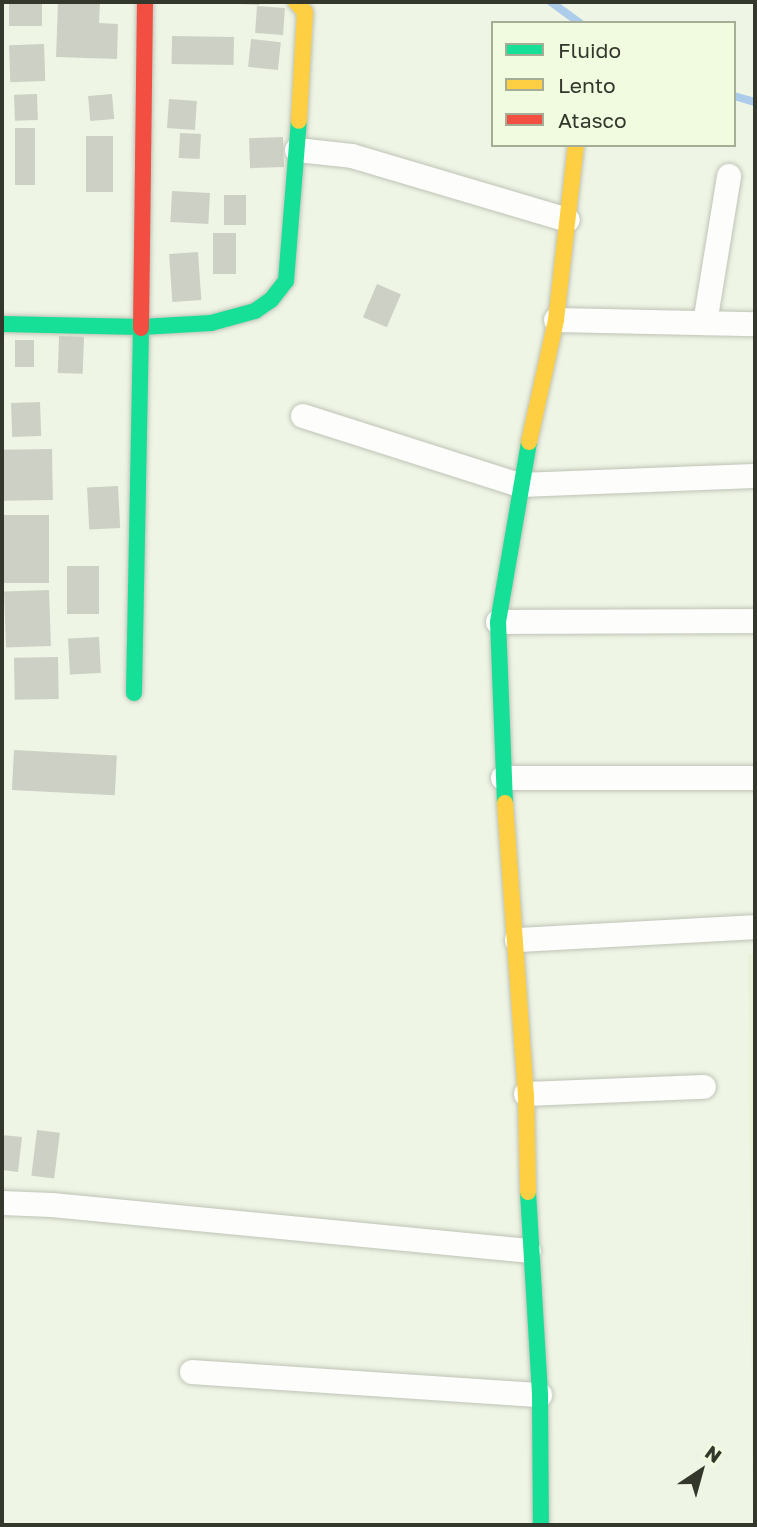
<!DOCTYPE html>
<style>
body{margin:0}
#map{position:relative;width:757px;height:1527px;overflow:hidden;background:#eff5e5;font-family:"Golos Text",sans-serif}
div>[style]{position:absolute}
[style*='--x']{left:calc(var(--x)*1px);top:calc(var(--y)*1px);width:calc(var(--w)*1px);rotate:calc(var(--a)*1deg)}
.built>*{inset:0;background:#e8f2d7}
.stream>*{height:8px;margin:-4px;padding:0 4px;transform-origin:4px;border-radius:4px;background:#adccea}
.building>*{inset:0;background:#cdd1c5;transform-origin:0 0}
.roads{filter:drop-shadow(0 0 2px #bec3b6) drop-shadow(0 0 2px #bec3b6)}
.street>*{height:24px;margin:-12px;padding:0 12px;transform-origin:12px;border-radius:12px;background:#fdfefb}
.fast>*{height:16px;margin:-8px;padding:0 8px;transform-origin:8px;border-radius:8px;background:#16e098}
.slow>*{height:16px;margin:-8px;padding:0 8px;transform-origin:8px;border-radius:8px;background:#ffcf43}
.jam>*{height:16px;margin:-8px;padding:0 8px;transform-origin:8px;border-radius:8px;background:#f24e42}
span{translate:-50% -50%;white-space:nowrap;text-align:center;line-height:1.15;-webkit-text-stroke:5px #f1fbdf;paint-order:stroke}
.frame{position:absolute;inset:0;border:4px solid #33372c;pointer-events:none}
.legend{position:absolute;left:491px;top:21px;width:245px;height:126px;box-sizing:border-box;background:#f1fbdf;border:2px solid #a5ad97;margin:0;padding:9px 12px;list-style:none;font-size:21px;color:#33372c}
.legend li{display:flex;align-items:center;gap:14px;height:35px}
.legend b{width:35px;border:2px solid #a5ad97}
.north{position:absolute;left:666px;top:1436px;width:70px;height:70px;-webkit-text-stroke:5px #f1fbdf;paint-order:stroke;rotate:36deg;font-size:19px;font-weight:700;line-height:28px;text-align:center;color:#33372c}
.north::after{content:'';display:block;margin:auto;width:24px;height:32px;background:#33372c;clip-path:polygon(50% 0,100% 100%,50% 72%,0 100%)}
</style>
<div id="map">
<div class="built">
<div style="clip-path:polygon(748px 955px,755px 955px,755px 1525px,753px 1525px)"></div>
</div>
<div class="stream">
<div style="--x:551;--y:2;--w:36;--a:36"></div>
<div style="--x:734;--y:96;--w:22;--a:16"></div>
</div>
<div class="building">
<div style="left:9px;top:2px;width:33px;height:24px"></div>
<div style="clip-path:polygon(58px 2px,100px 2px,99px 23px,118px 24px,117px 59px,56px 57px)"></div>
<div style="clip-path:polygon(239px 2px,259px 2px,259px 5px,239px 4px)"></div>
<div style="left:257px;top:6px;width:28px;height:27px;rotate:4deg"></div>
<div style="left:172px;top:36px;width:62px;height:28px;rotate:1deg"></div>
<div style="left:251px;top:39px;width:30px;height:28px;rotate:6deg"></div>
<div style="left:44px;top:44px;width:37px;height:35px;rotate:88deg"></div>
<div style="left:37px;top:94px;width:26px;height:23px;rotate:88deg"></div>
<div style="left:112px;top:94px;width:25px;height:24px;rotate:85deg"></div>
<div style="left:169px;top:99px;width:28px;height:29px;rotate:4deg"></div>
<div style="left:15px;top:128px;width:20px;height:57px"></div>
<div style="left:180px;top:133px;width:21px;height:25px;rotate:3deg"></div>
<div style="left:86px;top:136px;width:27px;height:56px"></div>
<div style="left:283px;top:137px;width:30px;height:34px;rotate:88deg"></div>
<div style="left:172px;top:191px;width:38px;height:31px;rotate:3deg"></div>
<div style="left:224px;top:195px;width:22px;height:30px"></div>
<div style="left:213px;top:233px;width:23px;height:41px"></div>
<div style="left:198px;top:252px;width:48px;height:29px;rotate:86deg"></div>
<div style="left:377px;top:284px;width:26px;height:36px;rotate:23deg"></div>
<div style="left:59px;top:336px;width:25px;height:37px;rotate:2deg"></div>
<div style="left:15px;top:340px;width:19px;height:27px"></div>
<div style="left:40px;top:402px;width:34px;height:29px;rotate:88deg"></div>
<div style="left:52px;top:449px;width:51px;height:50px;rotate:89deg"></div>
<div style="left:118px;top:486px;width:42px;height:31px;rotate:87deg"></div>
<div style="left:2px;top:515px;width:47px;height:68px"></div>
<div style="left:67px;top:566px;width:32px;height:48px"></div>
<div style="left:49px;top:590px;width:56px;height:45px;rotate:88deg"></div>
<div style="left:99px;top:637px;width:36px;height:31px;rotate:87deg"></div>
<div style="left:58px;top:657px;width:42px;height:44px;rotate:89deg"></div>
<div style="left:14px;top:750px;width:103px;height:40px;rotate:3deg"></div>
<div style="left:37px;top:1130px;width:23px;height:46px;rotate:7deg"></div>
<div style="clip-path:polygon(2px 1135px,22px 1137px,18px 1172px,2px 1170px)"></div>
</div>
<div class="roads">
<div class="street">
<div style="--x:297;--y:150;--w:55;--a:6.2"></div>
<div style="--x:352;--y:156;--w:225;--a:16.5"></div>
<div style="--x:556;--y:320;--w:199;--a:1.2"></div>
<div style="--x:705;--y:323;--w:149;--a:-80.7"></div>
<div style="--x:303;--y:416;--w:227;--a:17.7"></div>
<div style="--x:519;--y:485;--w:236;--a:-2.2"></div>
<div style="--x:498;--y:622;--w:257;--a:-0.2"></div>
<div style="--x:503;--y:778;--w:252;--a:0"></div>
<div style="--x:517;--y:940;--w:238;--a:-3.1"></div>
<div style="--x:526;--y:1094;--w:178;--a:-2.3"></div>
<div style="--x:2;--y:1203;--w:50;--a:2.3"></div>
<div style="--x:52;--y:1205;--w:479;--a:5.5"></div>
<div style="--x:192;--y:1372;--w:349;--a:3.8"></div>
</div>
<div class="fast">
<div style="--x:2;--y:324;--w:140;--a:1.2"></div>
<div style="--x:142;--y:327;--w:69;--a:-3.3"></div>
<div style="--x:211;--y:323;--w:46;--a:-15.3"></div>
<div style="--x:255;--y:311;--w:19;--a:-35"></div>
<div style="--x:271;--y:300;--w:24;--a:-52"></div>
<div style="--x:286;--y:281;--w:161;--a:-85.4"></div>
<div style="--x:134;--y:693;--w:365;--a:-88.9"></div>
<div style="--x:505;--y:803;--w:181;--a:-92.2"></div>
<div style="--x:498;--y:622;--w:183;--a:-80.2"></div>
<div style="--x:528;--y:1192;--w:203;--a:86.6"></div>
<div style="--x:540;--y:1395;--w:130;--a:89.6"></div>
</div>
<div class="slow">
<div style="--x:296;--y:2;--w:13;--a:48"></div>
<div style="--x:305;--y:12;--w:109;--a:93.2"></div>
<div style="--x:529;--y:442;--w:125;--a:-77.5"></div>
<div style="--x:556;--y:320;--w:176;--a:-83.5"></div>
<div style="--x:505;--y:803;--w:292;--a:85.9"></div>
<div style="--x:526;--y:1094;--w:98;--a:88.8"></div>
</div>
<div class="jam">
<div style="--x:141;--y:328;--w:326;--a:-89.3"></div>
</div>
</div>
<div class="frame"></div>
<ul class="legend">
<li><b style="height:9px;background:#16e098"></b>Fluido</li>
<li><b style="height:9px;background:#ffcf43"></b>Lento</li>
<li><b style="height:9px;background:#f24e42"></b>Atasco</li>
</ul>
<div class="north">N</div>
</div>
